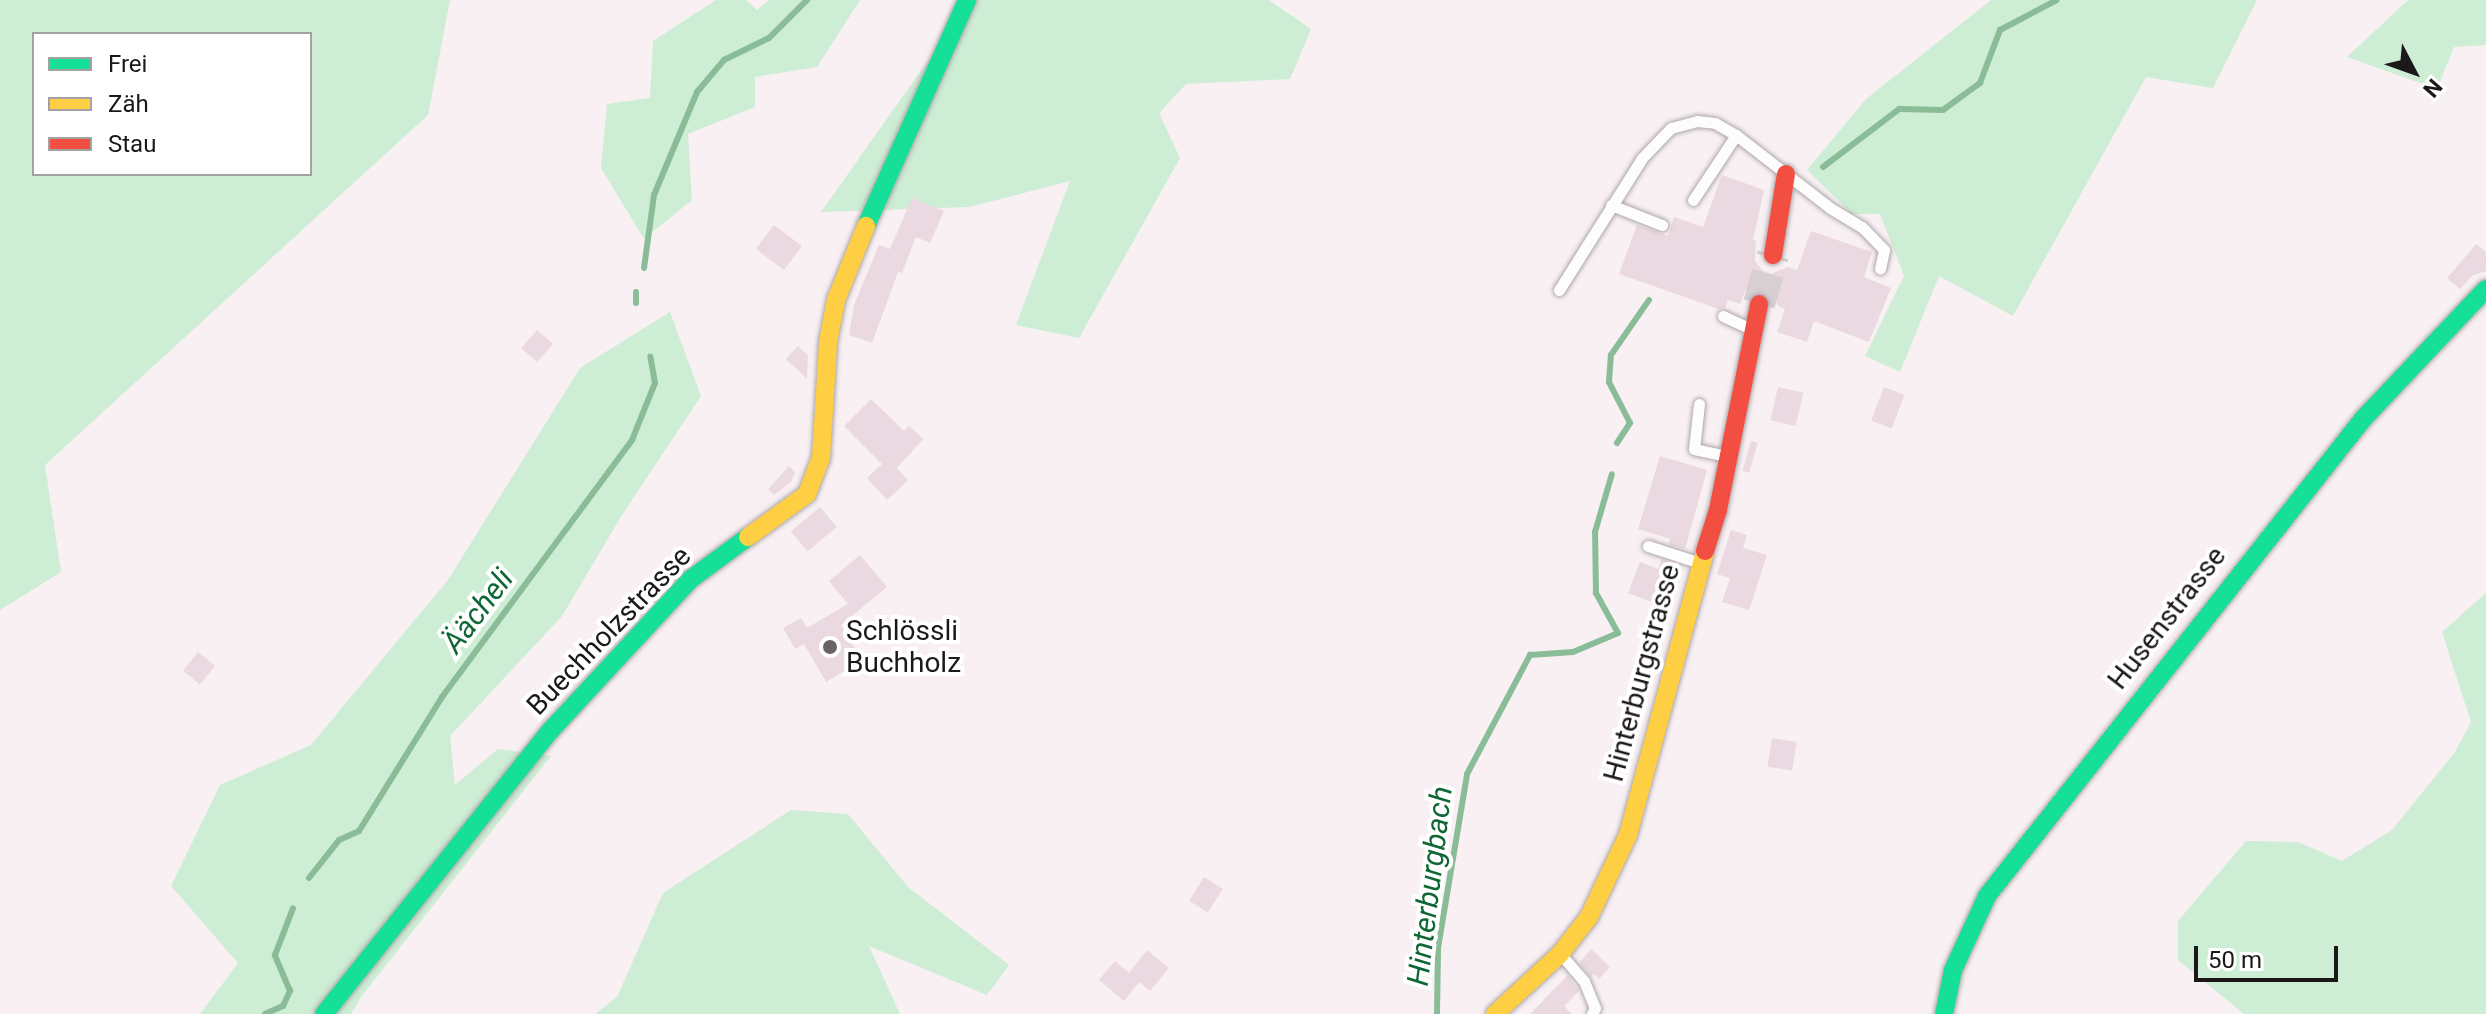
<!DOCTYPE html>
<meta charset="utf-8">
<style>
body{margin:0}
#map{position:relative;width:2486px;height:1014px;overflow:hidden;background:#f8f0f3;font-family:Roboto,sans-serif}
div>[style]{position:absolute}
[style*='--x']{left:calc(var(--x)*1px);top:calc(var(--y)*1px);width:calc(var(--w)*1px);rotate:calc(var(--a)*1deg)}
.green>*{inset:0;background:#cdedd4}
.stream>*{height:6px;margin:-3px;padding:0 3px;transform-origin:3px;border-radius:3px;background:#89bc97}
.building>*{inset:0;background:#ead9e0;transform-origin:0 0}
.secondary-tunnel>*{height:32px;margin-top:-16px;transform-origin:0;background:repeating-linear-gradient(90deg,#d7cfd2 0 32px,transparent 0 48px)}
.roads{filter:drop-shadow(0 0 2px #aea7aa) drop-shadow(0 0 2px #aea7aa)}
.lane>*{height:11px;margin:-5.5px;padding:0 5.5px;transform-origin:5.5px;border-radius:5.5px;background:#fefdfd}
.fast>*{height:18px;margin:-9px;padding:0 9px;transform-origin:9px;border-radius:9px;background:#16e098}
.slow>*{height:18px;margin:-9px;padding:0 9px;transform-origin:9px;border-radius:9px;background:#ffcf43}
.jam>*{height:18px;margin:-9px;padding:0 9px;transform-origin:9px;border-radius:9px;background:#f24e42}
.dots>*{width:22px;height:22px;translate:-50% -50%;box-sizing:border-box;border:4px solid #fff;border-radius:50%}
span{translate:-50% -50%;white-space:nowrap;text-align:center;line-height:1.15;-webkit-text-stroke:8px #fff;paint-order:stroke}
.street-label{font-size:28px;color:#1c1719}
.poi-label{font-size:28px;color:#1c1719}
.left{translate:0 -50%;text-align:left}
.water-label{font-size:30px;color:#0e6734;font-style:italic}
.legend{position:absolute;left:32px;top:32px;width:280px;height:144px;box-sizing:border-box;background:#fff;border:2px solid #a4a2a3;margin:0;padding:10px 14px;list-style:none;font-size:24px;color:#1c1719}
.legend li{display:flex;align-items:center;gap:16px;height:40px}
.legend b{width:40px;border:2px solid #a4a2a3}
.north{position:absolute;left:2374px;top:32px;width:80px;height:80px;-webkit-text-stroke:6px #fff;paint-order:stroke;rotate:131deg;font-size:22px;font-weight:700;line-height:32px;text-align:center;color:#1c1719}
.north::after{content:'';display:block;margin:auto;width:28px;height:36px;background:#1c1719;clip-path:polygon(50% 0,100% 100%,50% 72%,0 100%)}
.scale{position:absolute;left:2194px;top:946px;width:144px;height:36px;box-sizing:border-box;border:4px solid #1c1719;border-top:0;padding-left:10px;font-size:24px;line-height:28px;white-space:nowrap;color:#1c1719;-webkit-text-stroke:6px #fff;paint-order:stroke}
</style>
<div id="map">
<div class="green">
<div style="clip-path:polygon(evenodd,0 0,450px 0,428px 115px,45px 465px,61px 572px,0 610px,0 0,34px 34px,310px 34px,310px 174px,34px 174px,34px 34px)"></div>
<div style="clip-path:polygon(716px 0,746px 0,757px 10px,769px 0,860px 0,817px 67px,755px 77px,755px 107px,688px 134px,692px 200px,644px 239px,601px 168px,607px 104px,650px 98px,653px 41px)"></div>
<div style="clip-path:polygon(971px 0,1269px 0,1311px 29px,1290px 79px,1186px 84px,1159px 113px,1180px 158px,1079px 338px,1016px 325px,1070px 181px,969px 207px,821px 212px)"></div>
<div style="clip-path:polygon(1991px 0,2257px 0,2213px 88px,2146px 77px,2013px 316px,1939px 276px,1900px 372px,1865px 356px,1904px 276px,1880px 214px,1852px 214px,1807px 170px,1866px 99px)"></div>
<div style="clip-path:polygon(2408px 0,2486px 0,2486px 45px,2454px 47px,2437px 89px,2347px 57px)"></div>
<div style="clip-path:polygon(670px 312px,701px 396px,622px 515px,562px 616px,450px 736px,455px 785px,498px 749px,551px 756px,361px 997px,351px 1014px,200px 1014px,238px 963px,171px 886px,220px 785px,311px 745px,448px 580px,580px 368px)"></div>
<div style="clip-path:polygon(2486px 593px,2486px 1014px,2244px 1014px,2178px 960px,2178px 921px,2246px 841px,2298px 842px,2342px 861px,2392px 830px,2455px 752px,2471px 722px,2442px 632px)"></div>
<div style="clip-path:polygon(791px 810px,848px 814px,908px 887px,1009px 965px,987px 995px,869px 946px,900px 1014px,595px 1014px,617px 997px,663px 893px)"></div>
</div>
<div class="stream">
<div style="--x:1823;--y:167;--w:96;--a:-37.3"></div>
<div style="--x:1899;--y:109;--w:44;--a:1.3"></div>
<div style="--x:1943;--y:110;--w:46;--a:-36.1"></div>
<div style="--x:1980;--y:83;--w:57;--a:-69.3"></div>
<div style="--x:2000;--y:30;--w:64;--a:-27.8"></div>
<div style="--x:644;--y:268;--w:74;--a:-82.2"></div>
<div style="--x:654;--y:195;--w:112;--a:-67.3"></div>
<div style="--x:697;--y:92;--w:42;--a:-49.8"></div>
<div style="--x:724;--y:60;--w:50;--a:-26.1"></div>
<div style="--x:769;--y:38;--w:54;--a:-45"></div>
<div style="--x:636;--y:292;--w:11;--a:90"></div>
<div style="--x:1617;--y:443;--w:24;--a:-57"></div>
<div style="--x:1630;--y:423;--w:46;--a:-117.1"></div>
<div style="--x:1609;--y:382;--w:27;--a:-86"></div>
<div style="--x:1611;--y:355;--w:67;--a:-55.4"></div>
<div style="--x:309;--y:878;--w:48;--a:-51.7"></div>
<div style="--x:339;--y:840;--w:22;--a:-24"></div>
<div style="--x:359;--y:831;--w:158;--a:-58.2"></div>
<div style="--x:442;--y:697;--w:320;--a:-53.5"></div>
<div style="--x:632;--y:440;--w:61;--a:-68"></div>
<div style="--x:655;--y:383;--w:27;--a:-100"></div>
<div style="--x:265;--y:1014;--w:20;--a:-24"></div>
<div style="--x:283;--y:1006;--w:17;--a:-65"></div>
<div style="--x:290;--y:991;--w:39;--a:-113"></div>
<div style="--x:275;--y:955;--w:50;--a:-69"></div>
<div style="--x:1437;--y:1014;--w:66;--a:-89.1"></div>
<div style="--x:1438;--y:948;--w:176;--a:-80.5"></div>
<div style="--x:1467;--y:774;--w:135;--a:-62.1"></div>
<div style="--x:1530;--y:655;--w:43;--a:-4"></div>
<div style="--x:1573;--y:652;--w:49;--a:-22.9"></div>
<div style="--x:1618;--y:633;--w:46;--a:-118.8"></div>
<div style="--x:1596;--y:593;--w:61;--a:-90.9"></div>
<div style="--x:1595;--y:532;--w:60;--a:-73.7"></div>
</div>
<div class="building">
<div style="clip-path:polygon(1722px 175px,1764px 190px,1753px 240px,1756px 241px,1755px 261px,1762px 270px,1771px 274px,1788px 267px,1797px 270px,1811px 231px,1872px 252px,1864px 277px,1891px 288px,1869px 342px,1814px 321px,1807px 342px,1777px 332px,1785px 309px,1778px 306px,1772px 290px,1763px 286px,1745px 291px,1740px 304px,1728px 300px,1725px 308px,1719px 309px,1619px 274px,1637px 225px,1668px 236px,1674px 217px,1703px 227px)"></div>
<div style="clip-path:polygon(912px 198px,944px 211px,930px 243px,916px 237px,902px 273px,898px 272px,872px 343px,849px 335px,854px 305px,879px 245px,890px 249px)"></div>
<div style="left:774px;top:225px;width:35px;height:30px;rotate:37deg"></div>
<div style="clip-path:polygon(2476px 244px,2486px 252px,2486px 271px,2473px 275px,2460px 289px,2447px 278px)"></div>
<div style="left:537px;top:330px;width:21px;height:24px;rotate:41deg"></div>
<div style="clip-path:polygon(798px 346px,808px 355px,807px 379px,786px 359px)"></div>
<div style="left:1778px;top:387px;width:26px;height:34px;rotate:13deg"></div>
<div style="left:1884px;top:387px;width:22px;height:36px;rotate:21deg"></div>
<div style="clip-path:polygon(871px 399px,904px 431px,909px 426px,923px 439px,897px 468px,908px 480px,887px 500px,867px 478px,882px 464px,844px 426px)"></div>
<div style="left:1751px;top:441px;width:7px;height:31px;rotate:16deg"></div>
<div style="clip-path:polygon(1660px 456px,1707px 470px,1685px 549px,1668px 544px,1670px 539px,1638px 529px)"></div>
<div style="clip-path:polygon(789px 466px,795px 472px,791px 482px,774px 495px,768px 489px)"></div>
<div style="left:820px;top:507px;width:26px;height:38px;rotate:50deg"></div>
<div style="clip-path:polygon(1731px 530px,1747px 535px,1743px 548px,1767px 555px,1749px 610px,1722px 602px,1730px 578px,1717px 574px)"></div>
<div style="clip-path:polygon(860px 555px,887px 587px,841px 625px,862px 660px,826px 682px,804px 644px,795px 649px,783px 628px,801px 618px,807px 628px,848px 604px,829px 581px)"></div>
<div style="clip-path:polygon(1662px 559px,1680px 565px,1667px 608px,1628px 593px,1640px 562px,1658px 569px)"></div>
<div style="left:198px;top:652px;width:22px;height:24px;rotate:39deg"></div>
<div style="left:1772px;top:738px;width:25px;height:29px;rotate:9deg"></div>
<div style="left:1204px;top:877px;width:22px;height:28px;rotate:32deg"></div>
<div style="clip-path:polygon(1591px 949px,1610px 967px,1599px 979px,1594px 974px,1591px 977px,1579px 963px)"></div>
<div style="clip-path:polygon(1147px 950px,1169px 968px,1150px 991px,1139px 982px,1124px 1001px,1099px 980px,1115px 961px,1129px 973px)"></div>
<div style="clip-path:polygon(1568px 975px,1579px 991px,1564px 1006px,1572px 1014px,1530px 1014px)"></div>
</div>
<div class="secondary-tunnel">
<div style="--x:1759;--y:304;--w:51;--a:-74.1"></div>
</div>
<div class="roads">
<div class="lane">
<div style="--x:1693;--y:200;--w:78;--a:-56.5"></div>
<div style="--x:1611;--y:205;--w:55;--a:21.4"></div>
<div style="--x:1559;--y:290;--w:156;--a:-57.8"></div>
<div style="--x:1642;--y:158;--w:42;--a:-46"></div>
<div style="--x:1671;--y:128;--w:27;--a:-15"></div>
<div style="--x:1697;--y:121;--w:18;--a:6"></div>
<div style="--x:1715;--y:123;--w:24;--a:30"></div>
<div style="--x:1736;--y:135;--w:119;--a:37.8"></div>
<div style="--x:1830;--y:208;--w:37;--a:31"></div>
<div style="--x:1862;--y:227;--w:32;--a:46"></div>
<div style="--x:1884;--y:250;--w:19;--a:102"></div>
<div style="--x:1723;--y:316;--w:29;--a:25"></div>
<div style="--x:1699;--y:404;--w:45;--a:96.3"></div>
<div style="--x:1694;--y:449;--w:34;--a:12"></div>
<div style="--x:1648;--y:546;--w:55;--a:18.1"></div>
<div style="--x:1563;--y:957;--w:32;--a:49"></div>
<div style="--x:1584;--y:981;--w:29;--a:68"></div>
<div style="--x:1595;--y:1008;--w:7;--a:117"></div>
</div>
<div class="fast">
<div style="--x:866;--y:226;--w:248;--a:-65.9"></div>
<div style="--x:324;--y:1014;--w:362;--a:-51.4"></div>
<div style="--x:550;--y:731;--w:207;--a:-47.2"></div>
<div style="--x:691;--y:579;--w:71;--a:-36.4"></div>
<div style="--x:1944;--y:1014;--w:45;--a:-78.4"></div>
<div style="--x:1953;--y:970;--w:81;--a:-65.3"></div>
<div style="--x:1987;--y:896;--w:607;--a:-51.75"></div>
<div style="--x:2363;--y:419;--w:179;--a:-46.6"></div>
</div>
<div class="slow">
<div style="--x:748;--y:537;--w:73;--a:-36.1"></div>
<div style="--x:807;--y:494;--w:39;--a:-69"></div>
<div style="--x:821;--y:458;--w:116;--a:-86.5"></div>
<div style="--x:828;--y:342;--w:43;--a:-79.2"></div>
<div style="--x:836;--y:300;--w:80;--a:-67.9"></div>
<div style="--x:1495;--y:1014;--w:88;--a:-42.7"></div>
<div style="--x:1560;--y:954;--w:47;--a:-51.9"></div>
<div style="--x:1589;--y:917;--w:91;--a:-64.6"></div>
<div style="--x:1628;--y:835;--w:294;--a:-74.8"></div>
</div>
<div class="jam">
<div style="--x:1773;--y:255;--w:82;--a:-80.9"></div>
<div style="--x:1705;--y:551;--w:43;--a:-72.4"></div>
<div style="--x:1718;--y:510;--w:210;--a:-78.7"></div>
</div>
</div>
<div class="dots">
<div style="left:830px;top:647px;background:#696365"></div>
</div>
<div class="street-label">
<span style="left:2167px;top:618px;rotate:-52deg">Husenstrasse</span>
<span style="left:609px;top:631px;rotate:-46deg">Buechholzstrasse</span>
<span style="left:1642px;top:673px;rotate:-75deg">Hinterburgstrasse</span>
</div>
<div class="poi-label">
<span class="left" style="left:846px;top:647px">Schlössli<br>Buchholz</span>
</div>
<div class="water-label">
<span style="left:478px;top:611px;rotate:-53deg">Äächeli</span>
<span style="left:1430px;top:886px;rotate:-83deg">Hinterburgbach</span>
</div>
<ul class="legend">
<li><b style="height:10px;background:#16e098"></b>Frei</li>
<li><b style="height:10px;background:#ffcf43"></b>Zäh</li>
<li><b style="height:10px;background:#f24e42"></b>Stau</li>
</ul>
<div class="north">N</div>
<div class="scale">50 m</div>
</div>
